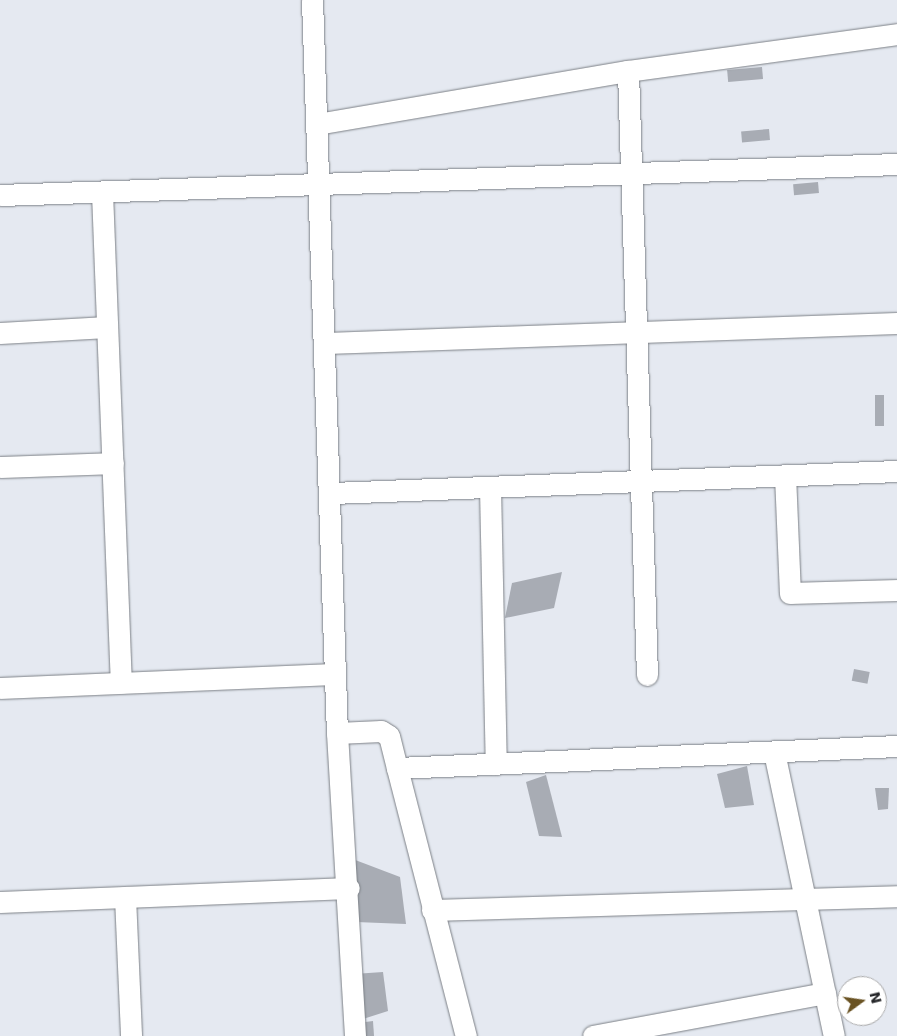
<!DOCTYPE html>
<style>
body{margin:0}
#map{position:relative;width:897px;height:1036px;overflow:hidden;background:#e5e9f1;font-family:"DejaVu Sans",sans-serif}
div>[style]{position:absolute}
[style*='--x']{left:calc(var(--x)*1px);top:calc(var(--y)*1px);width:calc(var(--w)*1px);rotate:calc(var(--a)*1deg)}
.building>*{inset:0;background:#a8acb4;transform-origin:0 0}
.roads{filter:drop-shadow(0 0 1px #7c8086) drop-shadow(0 0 1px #7c8086)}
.minor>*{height:21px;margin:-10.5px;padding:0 10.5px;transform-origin:10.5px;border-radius:10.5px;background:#fff}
span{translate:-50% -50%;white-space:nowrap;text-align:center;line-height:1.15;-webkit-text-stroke:4.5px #fff;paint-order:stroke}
.north{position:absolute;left:837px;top:976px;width:50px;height:50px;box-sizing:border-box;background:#fff;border:1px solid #a8a8a9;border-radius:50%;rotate:76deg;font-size:14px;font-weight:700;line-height:20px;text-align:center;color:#252629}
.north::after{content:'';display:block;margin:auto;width:18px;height:22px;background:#6a5323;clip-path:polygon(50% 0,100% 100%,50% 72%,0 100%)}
</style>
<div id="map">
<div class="building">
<div style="left:762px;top:67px;width:12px;height:35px;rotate:85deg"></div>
<div style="left:769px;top:129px;width:11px;height:28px;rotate:85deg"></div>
<div style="left:818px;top:182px;width:11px;height:25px;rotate:85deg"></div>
<div style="left:875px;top:395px;width:9px;height:31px"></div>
<div style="clip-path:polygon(562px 572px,554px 608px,505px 618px,512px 583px)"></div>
<div style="left:854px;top:669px;width:16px;height:12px;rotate:11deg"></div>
<div style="clip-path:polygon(747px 766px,754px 805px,725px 808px,717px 774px)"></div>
<div style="clip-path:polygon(546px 775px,562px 837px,539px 836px,526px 782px)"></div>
<div style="clip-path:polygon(875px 788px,889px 788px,888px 809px,878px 810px)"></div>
<div style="clip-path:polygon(350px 858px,400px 877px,406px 924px,356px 922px)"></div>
<div style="clip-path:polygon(383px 972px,388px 1011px,363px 1019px,354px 974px)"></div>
<div style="clip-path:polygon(373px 1021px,374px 1036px,359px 1036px,358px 1023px)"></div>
</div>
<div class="roads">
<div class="minor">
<div style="--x:312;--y:0;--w:733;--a:88.05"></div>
<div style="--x:337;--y:733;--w:304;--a:86.6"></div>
<div style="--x:628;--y:71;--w:604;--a:88.2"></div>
<div style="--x:317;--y:124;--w:315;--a:-9.7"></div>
<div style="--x:628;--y:71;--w:272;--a:-7.8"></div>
<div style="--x:102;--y:192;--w:491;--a:87.8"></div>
<div style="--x:0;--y:195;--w:898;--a:-1.98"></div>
<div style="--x:0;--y:333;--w:107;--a:-3.2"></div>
<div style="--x:326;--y:343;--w:571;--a:-2.01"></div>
<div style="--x:0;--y:467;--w:113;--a:-2"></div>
<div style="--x:785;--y:475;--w:118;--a:87.6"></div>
<div style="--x:790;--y:593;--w:107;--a:-1.6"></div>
<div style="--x:490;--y:487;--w:277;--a:88.8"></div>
<div style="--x:332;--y:493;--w:565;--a:-2.23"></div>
<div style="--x:0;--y:688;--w:335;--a:-2.4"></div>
<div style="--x:337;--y:733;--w:44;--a:-2.6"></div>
<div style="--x:381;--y:731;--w:9;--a:32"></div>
<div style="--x:389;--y:736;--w:33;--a:76"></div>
<div style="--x:397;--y:768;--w:500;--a:-2.52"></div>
<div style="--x:774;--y:752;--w:290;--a:78.1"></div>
<div style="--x:397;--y:768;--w:277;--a:75.6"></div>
<div style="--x:125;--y:897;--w:139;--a:87.5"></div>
<div style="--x:0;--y:902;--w:349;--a:-2.3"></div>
<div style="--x:432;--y:910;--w:465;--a:-1.7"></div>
<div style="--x:593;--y:1036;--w:236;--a:-10.5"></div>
</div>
</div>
<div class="north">N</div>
</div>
